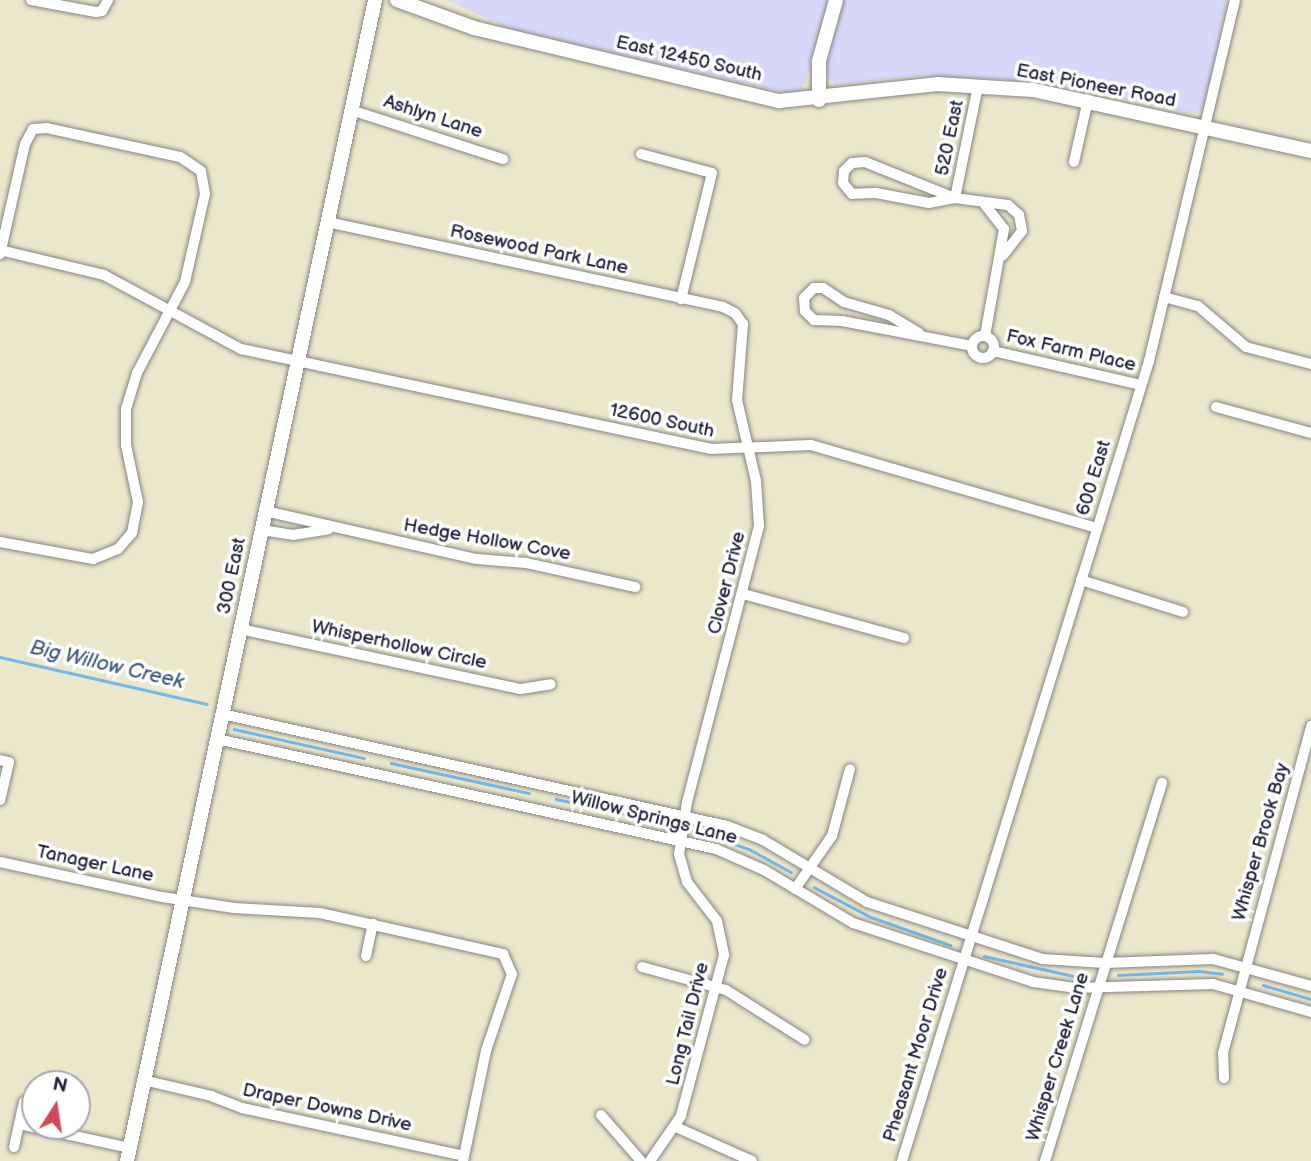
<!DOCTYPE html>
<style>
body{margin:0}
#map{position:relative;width:1311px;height:1161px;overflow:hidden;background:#ebe7cb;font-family:"Balsamiq Sans",sans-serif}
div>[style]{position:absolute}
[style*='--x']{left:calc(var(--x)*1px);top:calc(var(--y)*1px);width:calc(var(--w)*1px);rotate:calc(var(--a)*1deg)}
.built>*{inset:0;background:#d7d7f8}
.stream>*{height:2.5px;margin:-1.25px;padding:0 1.25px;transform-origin:1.25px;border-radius:1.25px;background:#71b7e8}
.roads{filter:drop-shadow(0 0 2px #868483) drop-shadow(0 0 2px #868483)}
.street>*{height:10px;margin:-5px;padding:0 5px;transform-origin:5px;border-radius:5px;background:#fff}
.street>.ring{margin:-5px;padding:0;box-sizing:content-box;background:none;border:10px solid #fff;border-radius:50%}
.secondary>*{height:14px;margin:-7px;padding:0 7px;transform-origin:7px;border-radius:7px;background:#fff}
span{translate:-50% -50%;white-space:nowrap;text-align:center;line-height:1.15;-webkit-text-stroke:7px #fff;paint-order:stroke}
.street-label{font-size:19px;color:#22223b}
.water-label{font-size:21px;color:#425e80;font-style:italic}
.north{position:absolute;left:21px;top:1070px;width:70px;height:70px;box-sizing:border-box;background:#fff;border:2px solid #a7a7b1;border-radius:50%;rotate:12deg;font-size:19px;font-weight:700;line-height:28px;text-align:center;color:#22223b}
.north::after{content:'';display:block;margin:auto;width:24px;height:32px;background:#d1495b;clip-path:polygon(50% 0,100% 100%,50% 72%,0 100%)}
</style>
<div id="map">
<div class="built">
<div style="clip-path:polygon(447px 0,828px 0,805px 84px,797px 93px,787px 93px,510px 29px)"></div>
<div style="clip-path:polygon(841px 0,1227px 0,1205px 106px,1195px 114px,1065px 86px,997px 79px,911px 76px,835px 85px,826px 75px,825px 64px)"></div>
</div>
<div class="stream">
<div style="--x:0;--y:657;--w:212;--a:12.8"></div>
<div style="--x:234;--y:729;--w:133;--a:12.6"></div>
<div style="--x:391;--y:763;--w:141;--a:12.3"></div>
<div style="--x:556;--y:799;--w:111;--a:11.9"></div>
<div style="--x:693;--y:830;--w:59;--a:18.7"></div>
<div style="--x:749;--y:849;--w:48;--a:28.7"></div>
<div style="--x:814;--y:887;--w:64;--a:27.8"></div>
<div style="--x:871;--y:917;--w:84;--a:19.5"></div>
<div style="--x:984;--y:956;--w:96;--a:12.6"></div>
<div style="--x:1118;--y:975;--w:81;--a:-2.8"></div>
<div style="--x:1199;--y:971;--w:23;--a:7"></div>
<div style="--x:1263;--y:985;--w:50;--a:16.3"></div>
</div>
<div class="roads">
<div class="street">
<div style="--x:31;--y:0;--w:66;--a:10.5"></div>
<div style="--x:96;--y:12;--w:6;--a:-9"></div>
<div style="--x:102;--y:11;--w:13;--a:-61"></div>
<div style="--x:351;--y:110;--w:160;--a:17.9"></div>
<div style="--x:641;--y:154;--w:73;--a:15"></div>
<div style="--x:712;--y:173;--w:130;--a:103.8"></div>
<div style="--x:1074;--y:162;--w:64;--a:-77.3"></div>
<div style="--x:955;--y:198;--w:26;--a:169"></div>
<div style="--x:929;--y:203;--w:54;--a:-169.3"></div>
<div style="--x:876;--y:193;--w:24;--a:178"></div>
<div style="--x:852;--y:194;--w:14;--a:-129"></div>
<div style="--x:843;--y:183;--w:12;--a:-85"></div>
<div style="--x:844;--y:171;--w:11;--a:-45"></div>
<div style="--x:852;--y:163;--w:13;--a:-4"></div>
<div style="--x:865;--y:162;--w:97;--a:21.8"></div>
<div style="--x:955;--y:198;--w:53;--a:7.5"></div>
<div style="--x:1008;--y:205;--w:15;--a:42"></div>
<div style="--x:1019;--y:215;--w:16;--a:79"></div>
<div style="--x:1022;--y:231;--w:31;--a:128"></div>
<div style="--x:955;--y:198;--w:114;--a:-78.4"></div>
<div style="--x:327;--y:222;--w:405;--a:12.1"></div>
<div style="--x:723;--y:307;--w:13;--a:27"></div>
<div style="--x:735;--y:313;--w:14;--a:54"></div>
<div style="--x:743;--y:324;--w:76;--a:94.5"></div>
<div style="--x:737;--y:400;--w:83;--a:76.8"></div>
<div style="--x:756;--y:481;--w:45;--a:86.2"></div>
<div style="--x:759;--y:526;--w:285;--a:104.6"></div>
<div style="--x:687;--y:802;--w:53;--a:98.7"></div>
<div style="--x:679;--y:854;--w:29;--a:74"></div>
<div style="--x:687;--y:882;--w:49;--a:52.4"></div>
<div style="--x:717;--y:921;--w:35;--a:78"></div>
<div style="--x:724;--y:955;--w:167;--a:105"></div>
<div style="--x:681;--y:1116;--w:55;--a:124.6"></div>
<div style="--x:0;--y:250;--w:107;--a:13.5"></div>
<div style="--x:104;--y:275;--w:156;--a:28.4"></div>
<div style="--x:241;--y:349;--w:481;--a:12"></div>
<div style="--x:711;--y:449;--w:100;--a:-2.3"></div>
<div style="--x:811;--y:445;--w:298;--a:16.2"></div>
<div style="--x:1164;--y:297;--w:35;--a:15"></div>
<div style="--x:1198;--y:306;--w:63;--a:40.5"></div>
<div style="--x:1246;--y:347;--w:67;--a:14.7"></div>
<div style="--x:919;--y:333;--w:35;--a:-149"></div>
<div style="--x:889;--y:315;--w:47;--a:-163.9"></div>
<div style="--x:844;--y:302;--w:25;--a:-146"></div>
<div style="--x:823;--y:288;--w:9;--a:180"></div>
<div style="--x:814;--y:288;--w:14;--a:135"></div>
<div style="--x:804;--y:298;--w:13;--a:86"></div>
<div style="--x:805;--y:311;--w:13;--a:45"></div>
<div style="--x:814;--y:320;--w:28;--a:2"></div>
<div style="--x:842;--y:321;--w:132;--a:10.9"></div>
<div style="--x:985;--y:336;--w:109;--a:-79.9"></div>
<div style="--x:1004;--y:229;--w:31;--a:-128"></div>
<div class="ring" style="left:972px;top:336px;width:12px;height:12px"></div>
<div style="--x:993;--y:351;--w:152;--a:12.9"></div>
<div style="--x:1216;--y:407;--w:98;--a:15.3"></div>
<div style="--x:265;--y:511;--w:217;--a:12.8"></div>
<div style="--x:477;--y:559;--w:49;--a:4.7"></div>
<div style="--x:526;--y:563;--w:112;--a:12.4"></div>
<div style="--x:262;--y:530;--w:31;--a:9"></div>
<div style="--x:293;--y:535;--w:36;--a:-9"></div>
<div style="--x:0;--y:542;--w:95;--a:10.4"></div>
<div style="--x:93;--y:559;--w:27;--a:-22"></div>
<div style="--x:118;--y:549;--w:21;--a:-49"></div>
<div style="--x:132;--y:533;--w:32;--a:-79"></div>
<div style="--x:138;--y:502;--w:58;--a:-101.9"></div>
<div style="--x:126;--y:445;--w:36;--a:-90"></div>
<div style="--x:126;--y:409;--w:38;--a:-73"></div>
<div style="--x:137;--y:373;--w:103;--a:-62.2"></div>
<div style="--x:185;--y:282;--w:90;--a:-77.2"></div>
<div style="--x:205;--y:194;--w:23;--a:-100"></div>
<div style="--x:201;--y:171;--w:25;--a:-146"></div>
<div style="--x:180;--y:157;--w:136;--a:-167.7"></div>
<div style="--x:47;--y:128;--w:14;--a:176"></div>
<div style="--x:33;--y:129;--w:17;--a:118"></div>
<div style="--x:25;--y:144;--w:113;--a:102.8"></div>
<div style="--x:1081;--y:580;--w:107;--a:17.4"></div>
<div style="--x:743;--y:594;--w:167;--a:15.3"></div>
<div style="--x:240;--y:629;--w:287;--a:12.1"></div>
<div style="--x:521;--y:689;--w:30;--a:-9"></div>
<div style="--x:222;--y:714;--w:517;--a:12.5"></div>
<div style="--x:727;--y:826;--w:39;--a:21"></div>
<div style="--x:763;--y:840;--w:121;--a:30.8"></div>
<div style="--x:867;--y:902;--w:184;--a:18"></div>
<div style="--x:1042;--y:959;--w:63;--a:3.6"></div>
<div style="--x:1105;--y:963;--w:108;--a:-2.1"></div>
<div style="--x:1213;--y:959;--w:102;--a:15.4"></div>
<div style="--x:217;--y:739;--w:511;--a:12.43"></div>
<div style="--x:716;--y:849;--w:52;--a:23.6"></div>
<div style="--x:764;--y:870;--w:104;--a:30.8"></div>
<div style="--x:853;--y:923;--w:189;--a:18.1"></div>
<div style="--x:1033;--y:982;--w:42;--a:8.1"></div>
<div style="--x:1075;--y:988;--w:138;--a:-1.7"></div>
<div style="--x:1213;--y:984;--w:102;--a:15.9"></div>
<div style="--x:0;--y:760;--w:9;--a:13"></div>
<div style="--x:9;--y:762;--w:39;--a:103"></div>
<div style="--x:0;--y:862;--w:166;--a:12.2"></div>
<div style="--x:162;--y:897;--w:73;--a:8.7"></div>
<div style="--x:234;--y:908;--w:86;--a:3.3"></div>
<div style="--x:320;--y:913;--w:188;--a:12.6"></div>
<div style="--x:503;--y:954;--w:22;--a:66"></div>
<div style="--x:512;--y:974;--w:81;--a:108.7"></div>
<div style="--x:486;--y:1051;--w:112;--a:101.8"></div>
<div style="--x:795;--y:889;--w:65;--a:-55.1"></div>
<div style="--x:832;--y:836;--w:69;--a:-75"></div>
<div style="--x:366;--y:956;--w:33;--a:-78"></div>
<div style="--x:642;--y:967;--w:87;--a:15.3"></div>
<div style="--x:726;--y:990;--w:93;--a:32.3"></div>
<div style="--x:1224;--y:1078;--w:25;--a:-92"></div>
<div style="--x:1223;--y:1053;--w:339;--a:-74.9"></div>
<div style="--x:143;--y:1080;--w:70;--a:13.2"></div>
<div style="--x:211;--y:1096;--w:33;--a:21"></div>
<div style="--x:242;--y:1108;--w:227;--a:12.2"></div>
<div style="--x:601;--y:1115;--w:61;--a:49"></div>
<div style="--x:19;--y:1124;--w:114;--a:12.2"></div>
<div style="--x:676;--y:1127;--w:83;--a:24.1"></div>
<div style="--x:14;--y:1147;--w:46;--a:-77.5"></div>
<div style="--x:902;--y:1161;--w:837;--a:-72.84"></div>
<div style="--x:1149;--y:361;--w:371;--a:-76.6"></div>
<div style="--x:1045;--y:1161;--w:396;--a:-72.8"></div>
</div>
<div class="secondary">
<div style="--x:397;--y:0;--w:82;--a:20"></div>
<div style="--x:474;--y:28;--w:314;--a:13.5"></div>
<div style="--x:779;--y:101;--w:159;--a:-6.1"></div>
<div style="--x:937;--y:84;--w:96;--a:3.6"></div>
<div style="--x:1033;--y:90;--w:285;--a:12.4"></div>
<div style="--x:819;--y:100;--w:39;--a:-90"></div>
<div style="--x:819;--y:61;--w:63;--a:-74.4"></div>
<div style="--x:127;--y:1161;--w:1187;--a:-77.94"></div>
</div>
</div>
<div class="street-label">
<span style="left:689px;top:59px;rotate:13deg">East 12450 South</span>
<span style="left:1096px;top:86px;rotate:11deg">East Pioneer Road</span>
<span style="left:433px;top:117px;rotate:18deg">Ashlyn Lane</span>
<span style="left:950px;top:138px;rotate:-78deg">520 East</span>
<span style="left:539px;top:250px;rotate:12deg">Rosewood Park Lane</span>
<span style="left:1071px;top:351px;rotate:13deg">Fox Farm Place</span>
<span style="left:662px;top:421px;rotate:12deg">12600 South</span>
<span style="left:1094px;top:478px;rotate:-73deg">600 East</span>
<span style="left:487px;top:540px;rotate:10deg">Hedge Hollow Cove</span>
<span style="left:232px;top:576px;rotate:-78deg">300 East</span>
<span style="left:727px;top:583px;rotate:-76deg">Clover Drive</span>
<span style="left:399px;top:645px;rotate:12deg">Whisperhollow Circle</span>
<span style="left:654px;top:818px;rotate:14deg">Willow Springs Lane</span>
<span style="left:1261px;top:842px;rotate:-74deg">Whisper Brook Bay</span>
<span style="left:95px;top:864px;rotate:12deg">Tanager Lane</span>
<span style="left:688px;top:1024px;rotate:-76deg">Long Tail Drive</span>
<span style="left:916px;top:1055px;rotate:-73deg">Pheasant Moor Drive</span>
<span style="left:1058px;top:1057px;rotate:-73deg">Whisper Creek Lane</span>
<span style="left:327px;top:1108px;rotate:12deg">Draper Downs Drive</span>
</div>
<div class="water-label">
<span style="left:107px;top:665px;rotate:13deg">Big Willow Creek</span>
</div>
<div class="north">N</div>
</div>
